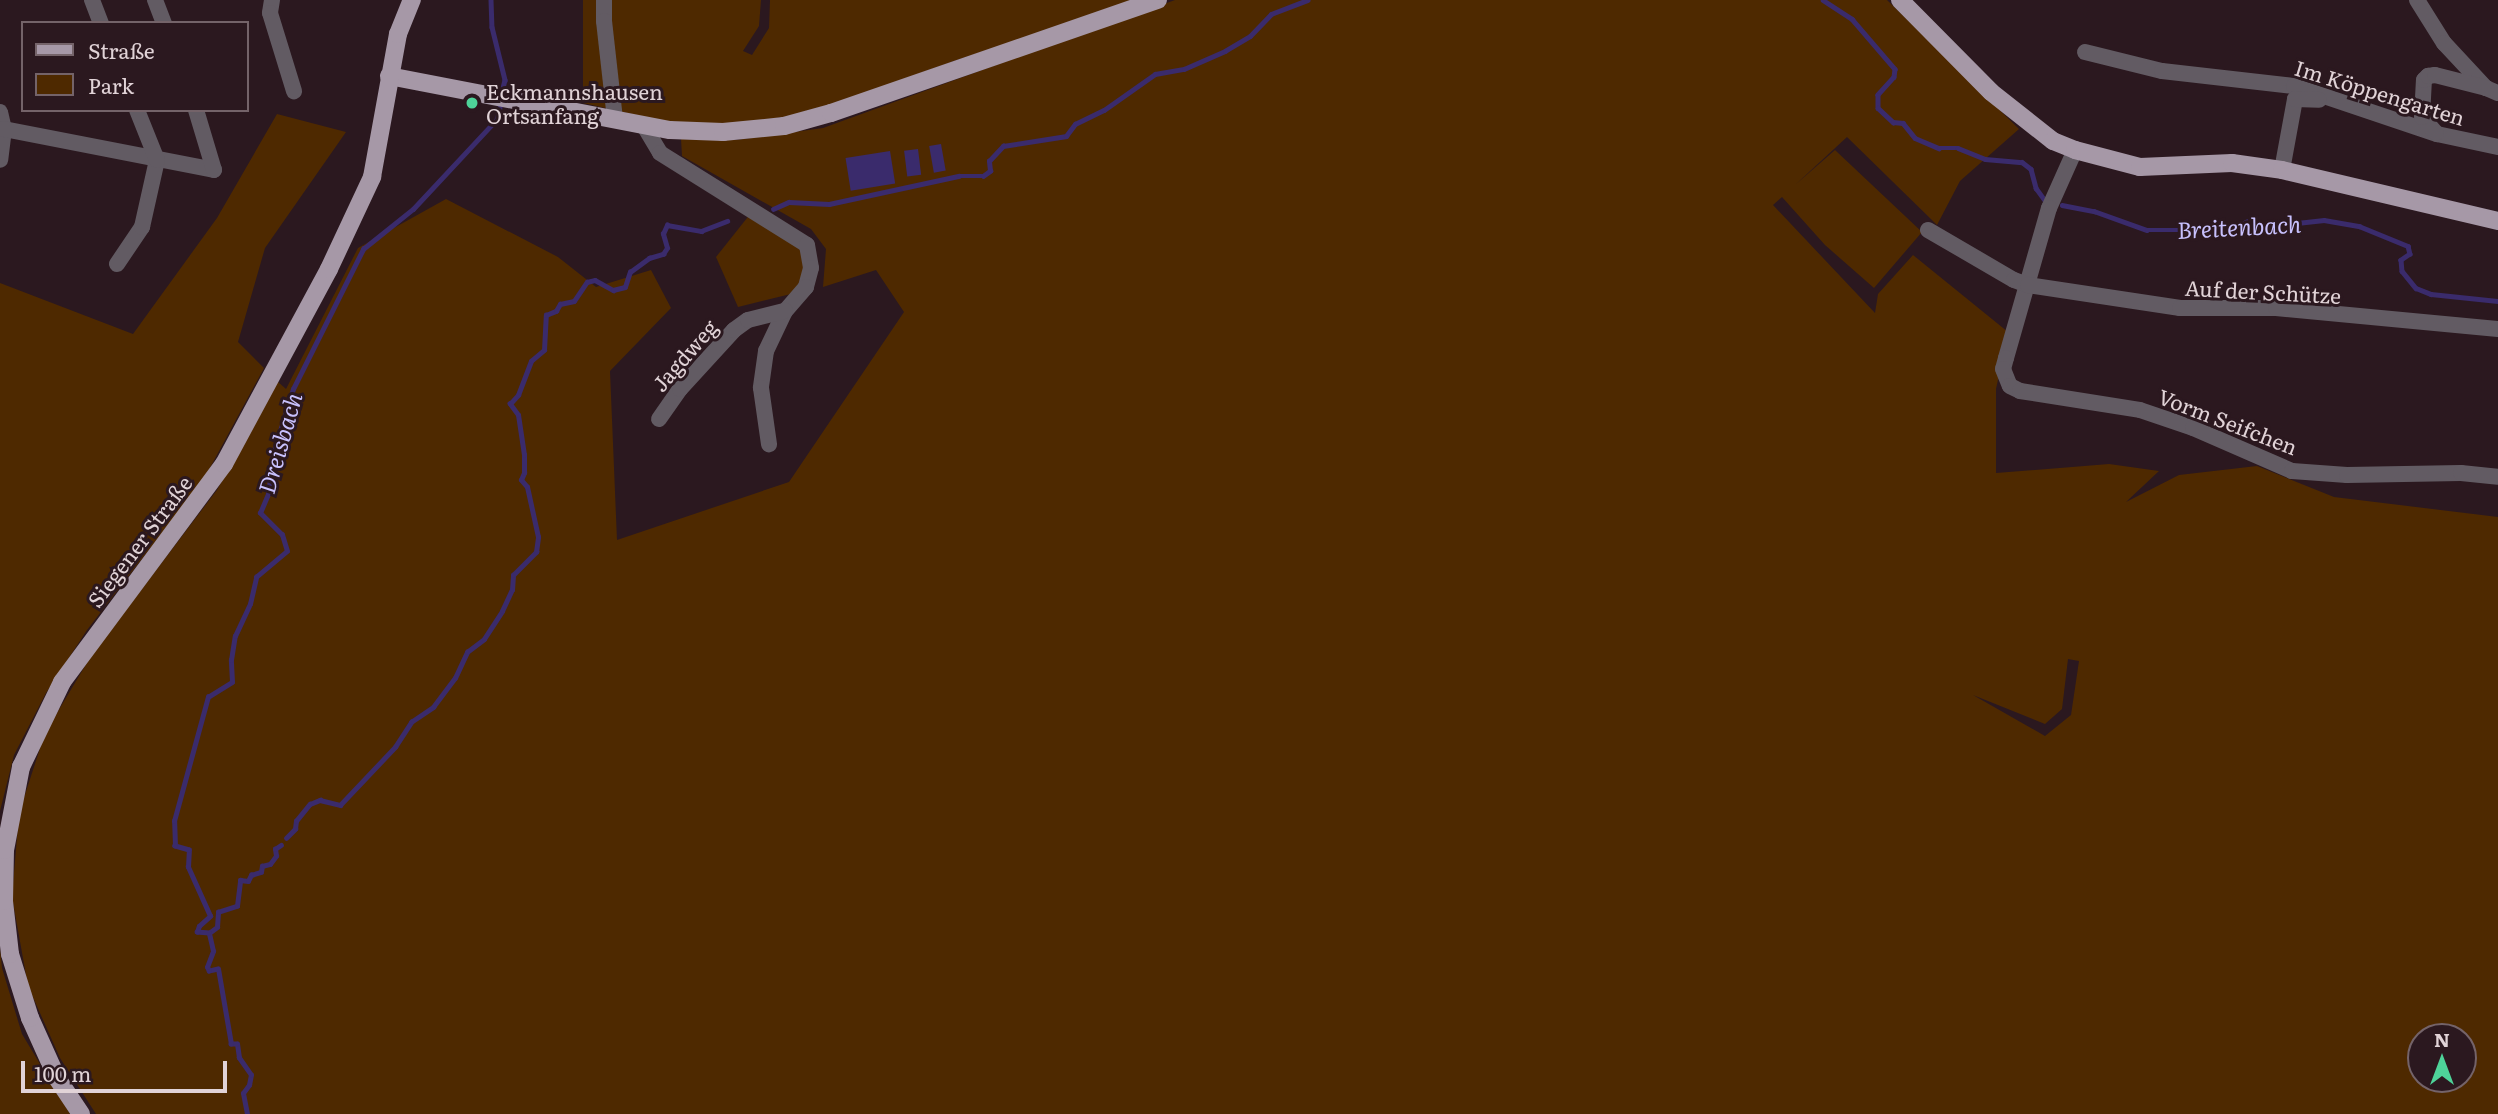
<!DOCTYPE html>
<meta charset="utf-8">
<style>
body{margin:0}
#map{position:relative;width:2498px;height:1114px;overflow:hidden;background:#2b181f;font-family:Literata,serif}
div>[style]{position:absolute}
[style*='--x']{left:calc(var(--x)*1px);top:calc(var(--y)*1px);width:calc(var(--w)*1px);rotate:calc(var(--a)*1deg)}
.green>*{inset:0;background:#4e2900}
.water>*{inset:0;background:#3a2b6c;transform-origin:0 0}
.stream>*{height:4.5px;margin:-2.25px;padding:0 2.25px;transform-origin:2.25px;border-radius:2.25px;background:#3a2b6c}
.minor>*{height:16px;margin:-8px;padding:0 8px;transform-origin:8px;border-radius:8px;background:#625b63}
.major>*{height:18px;margin:-9px;padding:0 9px;transform-origin:9px;border-radius:9px;background:#a698a7}
.dots>*{width:19px;height:19px;translate:-50% -50%;box-sizing:border-box;border:4px solid #2b181f;border-radius:50%}
span{translate:-50% -50%;white-space:nowrap;text-align:center;line-height:1.15;-webkit-text-stroke:6px #2b181f;paint-order:stroke}
.poi-label{font-size:21px;color:#e1d3d7}
.left{translate:0 -50%;text-align:left}
.street-label{font-size:21px;color:#e1d3d7}
.water-label{font-size:23px;color:#c8c1fd;font-style:italic}
.legend{position:absolute;left:21px;top:21px;width:228px;height:91px;box-sizing:border-box;background:#2b181f;border:2px solid #746369;margin:0;padding:9px 12px;list-style:none;font-size:21px;color:#e1d3d7}
.legend li{display:flex;align-items:center;gap:14px;height:35px}
.legend b{width:35px;border:2px solid #746369}
.north{position:absolute;left:2407px;top:1023px;width:70px;height:70px;box-sizing:border-box;background:#2b181f;border:2px solid #746369;border-radius:50%;rotate:0deg;font-size:19px;font-weight:700;line-height:28px;text-align:center;color:#e1d3d7}
.north::after{content:'';display:block;margin:auto;width:24px;height:32px;background:#4ed399;clip-path:polygon(50% 0,100% 100%,50% 72%,0 100%)}
.scale{position:absolute;left:21px;top:1061px;width:206px;height:32px;box-sizing:border-box;border:4px solid #e1d3d7;border-top:0;padding-left:9px;font-size:21px;line-height:24px;white-space:nowrap;color:#e1d3d7;-webkit-text-stroke:5px #2b181f;paint-order:stroke}
</style>
<div id="map">
<div class="green">
<div style="clip-path:polygon(583px 0,761px 0,759px 26px,743px 51px,752px 55px,769px 28px,770px 0,1141px 0,957px 60px,842px 101px,785px 117px,719px 125px,663px 121px,583px 103px)"></div>
<div style="clip-path:polygon(evenodd,1175px 0,1887px 0,2019px 129px,1960px 181px,1937px 225px,1847px 137px,1795px 185px,1835px 150px,1922px 232px,1874px 288px,1825px 245px,1782px 197px,1773px 205px,1875px 313px,1878px 294px,1913px 255px,2008px 332px,1996px 389px,1996px 473px,2109px 464px,2159px 471px,2126px 502px,2179px 475px,2257px 466px,2334px 497px,2498px 517px,2498px 1114px,96px 1114px,60px 1058px,28px 986px,12px 897px,19px 813px,45px 733px,91px 656px,217px 490px,277px 381px,286px 389px,358px 248px,446px 199px,558px 257px,596px 287px,651px 270px,671px 308px,610px 371px,617px 540px,789px 482px,904px 312px,876px 270px,823px 287px,826px 249px,811px 229px,682px 156px,681px 139px,736px 140px,823px 128px,1175px 0,2068px 659px,2079px 661px,2071px 715px,2045px 736px,1973px 695px,2045px 724px,2062px 709px,2068px 659px,1175px 0,2421px 1037px,2463px 1037px,2463px 1079px,2421px 1079px,2421px 1037px)"></div>
<div style="clip-path:polygon(277px 114px,346px 132px,265px 248px,238px 342px,264px 368px,205px 477px,87px 630px,46px 693px,14px 755px,0 811px,0 283px,133px 334px,217px 218px)"></div>
<div style="clip-path:polygon(751px 213px,802px 247px,807px 265px,795px 293px,738px 307px,716px 257px)"></div>
<div style="clip-path:polygon(0 948px,2px 968px,22px 1034px,70px 1114px,0 1114px)"></div>
</div>
<div class="water">
<div style="left:941px;top:144px;width:27px;height:12px;rotate:80deg"></div>
<div style="left:918px;top:149px;width:26px;height:14px;rotate:83deg"></div>
<div style="left:890px;top:151px;width:33px;height:45px;rotate:81deg"></div>
</div>
<div class="stream">
<div style="--x:491;--y:0;--w:27;--a:88"></div>
<div style="--x:492;--y:27;--w:55;--a:76.2"></div>
<div style="--x:505;--y:80;--w:12;--a:104"></div>
<div style="--x:1823;--y:0;--w:35;--a:33"></div>
<div style="--x:1852;--y:19;--w:66;--a:49.3"></div>
<div style="--x:1895;--y:69;--w:8;--a:97"></div>
<div style="--x:1894;--y:77;--w:24;--a:132"></div>
<div style="--x:1878;--y:95;--w:13;--a:90"></div>
<div style="--x:1878;--y:108;--w:21;--a:43"></div>
<div style="--x:1893;--y:122;--w:10;--a:6"></div>
<div style="--x:1903;--y:123;--w:19;--a:51"></div>
<div style="--x:1915;--y:138;--w:26;--a:23"></div>
<div style="--x:1939;--y:148;--w:19;--a:0"></div>
<div style="--x:1958;--y:148;--w:29;--a:22"></div>
<div style="--x:1985;--y:159;--w:37;--a:5"></div>
<div style="--x:2022;--y:162;--w:11;--a:38"></div>
<div style="--x:2031;--y:169;--w:20;--a:75"></div>
<div style="--x:2036;--y:188;--w:14;--a:54"></div>
<div style="--x:2062;--y:205;--w:33;--a:11"></div>
<div style="--x:2094;--y:211;--w:56;--a:19.7"></div>
<div style="--x:2147;--y:230;--w:49;--a:0"></div>
<div style="--x:2196;--y:230;--w:25;--a:-18"></div>
<div style="--x:2220;--y:222;--w:16;--a:22"></div>
<div style="--x:2235;--y:228;--w:13;--a:-29"></div>
<div style="--x:2246;--y:222;--w:15;--a:20"></div>
<div style="--x:2260;--y:227;--w:64;--a:-6.2"></div>
<div style="--x:2324;--y:220;--w:36;--a:10"></div>
<div style="--x:2359;--y:226;--w:53;--a:22.2"></div>
<div style="--x:2408;--y:246;--w:8;--a:76"></div>
<div style="--x:2410;--y:254;--w:11;--a:146"></div>
<div style="--x:2401;--y:260;--w:11;--a:85"></div>
<div style="--x:2402;--y:271;--w:22;--a:51"></div>
<div style="--x:2416;--y:288;--w:16;--a:22"></div>
<div style="--x:2431;--y:294;--w:67;--a:6"></div>
<div style="--x:773;--y:209;--w:17;--a:-24"></div>
<div style="--x:789;--y:202;--w:40;--a:2.9"></div>
<div style="--x:829;--y:204;--w:133;--a:-12.2"></div>
<div style="--x:959;--y:176;--w:24;--a:0"></div>
<div style="--x:983;--y:176;--w:9;--a:-36"></div>
<div style="--x:990;--y:171;--w:10;--a:-96"></div>
<div style="--x:989;--y:161;--w:21;--a:-47"></div>
<div style="--x:1003;--y:146;--w:64;--a:-9"></div>
<div style="--x:1066;--y:136;--w:15;--a:-53"></div>
<div style="--x:1075;--y:124;--w:32;--a:-26"></div>
<div style="--x:1104;--y:110;--w:62;--a:-35.2"></div>
<div style="--x:1155;--y:74;--w:29;--a:-10"></div>
<div style="--x:1184;--y:69;--w:45;--a:-23.7"></div>
<div style="--x:1225;--y:51;--w:29;--a:-31"></div>
<div style="--x:1250;--y:36;--w:30;--a:-46"></div>
<div style="--x:1271;--y:14;--w:39;--a:-21"></div>
<div style="--x:286;--y:838;--w:13;--a:-45"></div>
<div style="--x:295;--y:829;--w:8;--a:-83"></div>
<div style="--x:296;--y:821;--w:22;--a:-51"></div>
<div style="--x:310;--y:804;--w:11;--a:-22"></div>
<div style="--x:320;--y:800;--w:21;--a:14"></div>
<div style="--x:340;--y:805;--w:80;--a:-46.5"></div>
<div style="--x:395;--y:747;--w:30;--a:-57"></div>
<div style="--x:411;--y:722;--w:27;--a:-34"></div>
<div style="--x:433;--y:707;--w:36;--a:-53"></div>
<div style="--x:455;--y:678;--w:29;--a:-65"></div>
<div style="--x:467;--y:652;--w:21;--a:-37"></div>
<div style="--x:484;--y:639;--w:33;--a:-57"></div>
<div style="--x:502;--y:611;--w:23;--a:-65"></div>
<div style="--x:512;--y:590;--w:15;--a:-86"></div>
<div style="--x:513;--y:575;--w:33;--a:-45"></div>
<div style="--x:536;--y:552;--w:15;--a:-82"></div>
<div style="--x:538;--y:537;--w:51;--a:-102.4"></div>
<div style="--x:527;--y:487;--w:9;--a:-131"></div>
<div style="--x:521;--y:480;--w:8;--a:-67"></div>
<div style="--x:524;--y:473;--w:18;--a:-90"></div>
<div style="--x:524;--y:455;--w:40;--a:-98.5"></div>
<div style="--x:518;--y:415;--w:14;--a:-126"></div>
<div style="--x:510;--y:404;--w:12;--a:-48"></div>
<div style="--x:518;--y:395;--w:36;--a:-69"></div>
<div style="--x:531;--y:361;--w:17;--a:-40"></div>
<div style="--x:544;--y:350;--w:35;--a:-87"></div>
<div style="--x:546;--y:315;--w:11;--a:-22"></div>
<div style="--x:556;--y:311;--w:8;--a:-60"></div>
<div style="--x:560;--y:304;--w:14;--a:-12"></div>
<div style="--x:574;--y:301;--w:23;--a:-56"></div>
<div style="--x:587;--y:282;--w:8;--a:-14"></div>
<div style="--x:595;--y:280;--w:21;--a:29"></div>
<div style="--x:613;--y:290;--w:12;--a:-14"></div>
<div style="--x:625;--y:287;--w:16;--a:-72"></div>
<div style="--x:630;--y:272;--w:24;--a:-36"></div>
<div style="--x:649;--y:258;--w:15;--a:-16"></div>
<div style="--x:663;--y:254;--w:7;--a:-56"></div>
<div style="--x:667;--y:248;--w:15;--a:-106"></div>
<div style="--x:663;--y:234;--w:10;--a:-66"></div>
<div style="--x:667;--y:225;--w:35;--a:10"></div>
<div style="--x:701;--y:231;--w:28;--a:-21"></div>
<div style="--x:209;--y:933;--w:10;--a:-37"></div>
<div style="--x:217;--y:927;--w:15;--a:-86"></div>
<div style="--x:218;--y:912;--w:20;--a:-18"></div>
<div style="--x:237;--y:906;--w:26;--a:-83"></div>
<div style="--x:240;--y:880;--w:8;--a:7"></div>
<div style="--x:248;--y:881;--w:7;--a:-63"></div>
<div style="--x:251;--y:875;--w:10;--a:-17"></div>
<div style="--x:261;--y:872;--w:6;--a:-81"></div>
<div style="--x:262;--y:866;--w:8;--a:-14"></div>
<div style="--x:270;--y:864;--w:10;--a:-53"></div>
<div style="--x:276;--y:856;--w:7;--a:-98"></div>
<div style="--x:275;--y:849;--w:7;--a:-34"></div>
<div style="--x:247;--y:1114;--w:21;--a:-101"></div>
<div style="--x:243;--y:1093;--w:10;--a:-53"></div>
<div style="--x:249;--y:1085;--w:10;--a:-79"></div>
<div style="--x:251;--y:1075;--w:21;--a:-125"></div>
<div style="--x:239;--y:1058;--w:14;--a:-98"></div>
<div style="--x:237;--y:1044;--w:6;--a:180"></div>
<div style="--x:231;--y:1044;--w:76;--a:-99.8"></div>
<div style="--x:218;--y:969;--w:9;--a:167"></div>
<div style="--x:209;--y:971;--w:4;--a:-117"></div>
<div style="--x:207;--y:967;--w:17;--a:-69"></div>
<div style="--x:213;--y:951;--w:18;--a:-103"></div>
<div style="--x:209;--y:933;--w:12;--a:-175"></div>
<div style="--x:197;--y:932;--w:6;--a:-72"></div>
<div style="--x:199;--y:926;--w:15;--a:-42"></div>
<div style="--x:210;--y:916;--w:54;--a:-114.2"></div>
<div style="--x:188;--y:867;--w:17;--a:-87"></div>
<div style="--x:189;--y:850;--w:15;--a:-164"></div>
<div style="--x:175;--y:846;--w:25;--a:-92"></div>
<div style="--x:174;--y:821;--w:129;--a:-74.7"></div>
<div style="--x:208;--y:697;--w:28;--a:-32"></div>
<div style="--x:232;--y:682;--w:22;--a:-93"></div>
<div style="--x:231;--y:660;--w:24;--a:-81"></div>
<div style="--x:235;--y:636;--w:35;--a:-65"></div>
<div style="--x:250;--y:604;--w:28;--a:-77"></div>
<div style="--x:256;--y:577;--w:40;--a:-40"></div>
<div style="--x:287;--y:551;--w:17;--a:-107"></div>
<div style="--x:282;--y:535;--w:31;--a:-135"></div>
<div style="--x:260;--y:513;--w:21;--a:-67"></div>
<div style="--x:268;--y:494;--w:40;--a:-82.9"></div>
<div style="--x:273;--y:454;--w:68;--a:-72.9"></div>
<div style="--x:293;--y:389;--w:157;--a:-63.4"></div>
<div style="--x:363;--y:249;--w:64;--a:-38.7"></div>
<div style="--x:413;--y:209;--w:123;--a:-47"></div>
<div style="--x:497;--y:119;--w:19;--a:-78"></div>
</div>
<div class="minor">
<div style="--x:92;--y:0;--w:25;--a:69"></div>
<div style="--x:155;--y:0;--w:25;--a:69"></div>
<div style="--x:272;--y:0;--w:13;--a:99"></div>
<div style="--x:270;--y:13;--w:82;--a:72.9"></div>
<div style="--x:604;--y:0;--w:21;--a:90"></div>
<div style="--x:604;--y:21;--w:99;--a:83.6"></div>
<div style="--x:2417;--y:0;--w:51;--a:57.9"></div>
<div style="--x:2444;--y:43;--w:62;--a:47"></div>
<div style="--x:2486;--y:88;--w:13;--a:23"></div>
<div style="--x:2085;--y:52;--w:79;--a:13.9"></div>
<div style="--x:2162;--y:71;--w:133;--a:6.5"></div>
<div style="--x:2294;--y:86;--w:151;--a:18.6"></div>
<div style="--x:2437;--y:134;--w:62;--a:12"></div>
<div style="--x:0;--y:112;--w:17;--a:77"></div>
<div style="--x:4;--y:129;--w:31;--a:97"></div>
<div style="--x:644;--y:126;--w:31;--a:59"></div>
<div style="--x:660;--y:153;--w:173;--a:32"></div>
<div style="--x:807;--y:245;--w:23;--a:80"></div>
<div style="--x:811;--y:268;--w:20;--a:105"></div>
<div style="--x:806;--y:287;--w:32;--a:131"></div>
<div style="--x:785;--y:311;--w:44;--a:115.4"></div>
<div style="--x:766;--y:351;--w:37;--a:98"></div>
<div style="--x:761;--y:388;--w:57;--a:81.9"></div>
<div style="--x:4;--y:129;--w:214;--a:11"></div>
<div style="--x:214;--y:170;--w:63;--a:-106.7"></div>
<div style="--x:2436;--y:133;--w:21;--a:-131"></div>
<div style="--x:2422;--y:117;--w:37;--a:-87"></div>
<div style="--x:2424;--y:80;--w:6;--a:-45"></div>
<div style="--x:2428;--y:76;--w:7;--a:-8"></div>
<div style="--x:2435;--y:75;--w:53;--a:14.3"></div>
<div style="--x:2075;--y:150;--w:64;--a:114.1"></div>
<div style="--x:2049;--y:208;--w:156;--a:106"></div>
<div style="--x:2006;--y:358;--w:11;--a:105"></div>
<div style="--x:2003;--y:369;--w:18;--a:68"></div>
<div style="--x:2010;--y:386;--w:11;--a:27"></div>
<div style="--x:2020;--y:391;--w:121;--a:9"></div>
<div style="--x:2140;--y:410;--w:56;--a:18.8"></div>
<div style="--x:2193;--y:428;--w:108;--a:23.5"></div>
<div style="--x:2292;--y:471;--w:55;--a:4.2"></div>
<div style="--x:2347;--y:475;--w:114;--a:-1"></div>
<div style="--x:2461;--y:473;--w:37;--a:6"></div>
<div style="--x:2282;--y:170;--w:72;--a:-79.6"></div>
<div style="--x:2295;--y:99;--w:24;--a:2"></div>
<div style="--x:1928;--y:230;--w:99;--a:30.2"></div>
<div style="--x:2014;--y:280;--w:15;--a:20"></div>
<div style="--x:2028;--y:285;--w:154;--a:8.6"></div>
<div style="--x:2180;--y:308;--w:96;--a:0"></div>
<div style="--x:2276;--y:308;--w:223;--a:5.4"></div>
<div style="--x:117;--y:264;--w:45;--a:-56"></div>
<div style="--x:142;--y:227;--w:69;--a:-77.4"></div>
<div style="--x:157;--y:160;--w:54;--a:-111.8"></div>
<div style="--x:659;--y:419;--w:37;--a:-55"></div>
<div style="--x:680;--y:389;--w:80;--a:-47.5"></div>
<div style="--x:734;--y:330;--w:17;--a:-36"></div>
<div style="--x:748;--y:320;--w:38;--a:-14"></div>
</div>
<div class="major">
<div style="--x:1900;--y:0;--w:129;--a:45.3"></div>
<div style="--x:1991;--y:92;--w:79;--a:38.3"></div>
<div style="--x:2053;--y:141;--w:24;--a:22"></div>
<div style="--x:2075;--y:150;--w:67;--a:14.7"></div>
<div style="--x:2140;--y:167;--w:92;--a:-2.5"></div>
<div style="--x:2232;--y:163;--w:50;--a:8"></div>
<div style="--x:2282;--y:170;--w:222;--a:13.3"></div>
<div style="--x:389;--y:76;--w:286;--a:10.9"></div>
<div style="--x:670;--y:130;--w:53;--a:2.2"></div>
<div style="--x:723;--y:132;--w:61;--a:-5.6"></div>
<div style="--x:784;--y:126;--w:49;--a:-15.5"></div>
<div style="--x:831;--y:113;--w:346;--a:-19.1"></div>
<div style="--x:81;--y:1114;--w:43;--a:-123.7"></div>
<div style="--x:57;--y:1078;--w:66;--a:-114.2"></div>
<div style="--x:30;--y:1018;--w:67;--a:-107.4"></div>
<div style="--x:10;--y:954;--w:53;--a:-96.5"></div>
<div style="--x:4;--y:901;--w:51;--a:-88.9"></div>
<div style="--x:5;--y:850;--w:85;--a:-79.1"></div>
<div style="--x:21;--y:767;--w:94;--a:-64.2"></div>
<div style="--x:62;--y:682;--w:272;--a:-53.4"></div>
<div style="--x:224;--y:464;--w:221;--a:-61.7"></div>
<div style="--x:329;--y:269;--w:102;--a:-64.9"></div>
<div style="--x:372;--y:177;--w:145;--a:-79.7"></div>
<div style="--x:398;--y:34;--w:37;--a:-68"></div>
</div>
<div class="dots">
<div style="left:472px;top:103px;background:#4ed399"></div>
</div>
<div class="poi-label">
<span class="left" style="left:486px;top:103px">Eckmannshausen<br>Ortsanfang</span>
</div>
<div class="street-label">
<span style="left:2380px;top:92px;rotate:17deg">Im Köppengarten</span>
<span style="left:2263px;top:291px;rotate:3deg">Auf der Schütze</span>
<span style="left:684px;top:355px;rotate:-49deg">Jagdweg</span>
<span style="left:2228px;top:421px;rotate:21deg">Vorm Seifchen</span>
<span style="left:139px;top:541px;rotate:-53deg">Siegener Straße</span>
</div>
<div class="water-label">
<span style="left:2239px;top:226px;rotate:-3deg">Breitenbach</span>
<span style="left:279px;top:443px;rotate:-74deg">Dreisbach</span>
</div>
<ul class="legend">
<li><b style="height:9px;background:#a698a7"></b>Straße</li>
<li><b style="height:19px;background:#4e2900"></b>Park</li>
</ul>
<div class="north">N</div>
<div class="scale">100 m</div>
</div>
